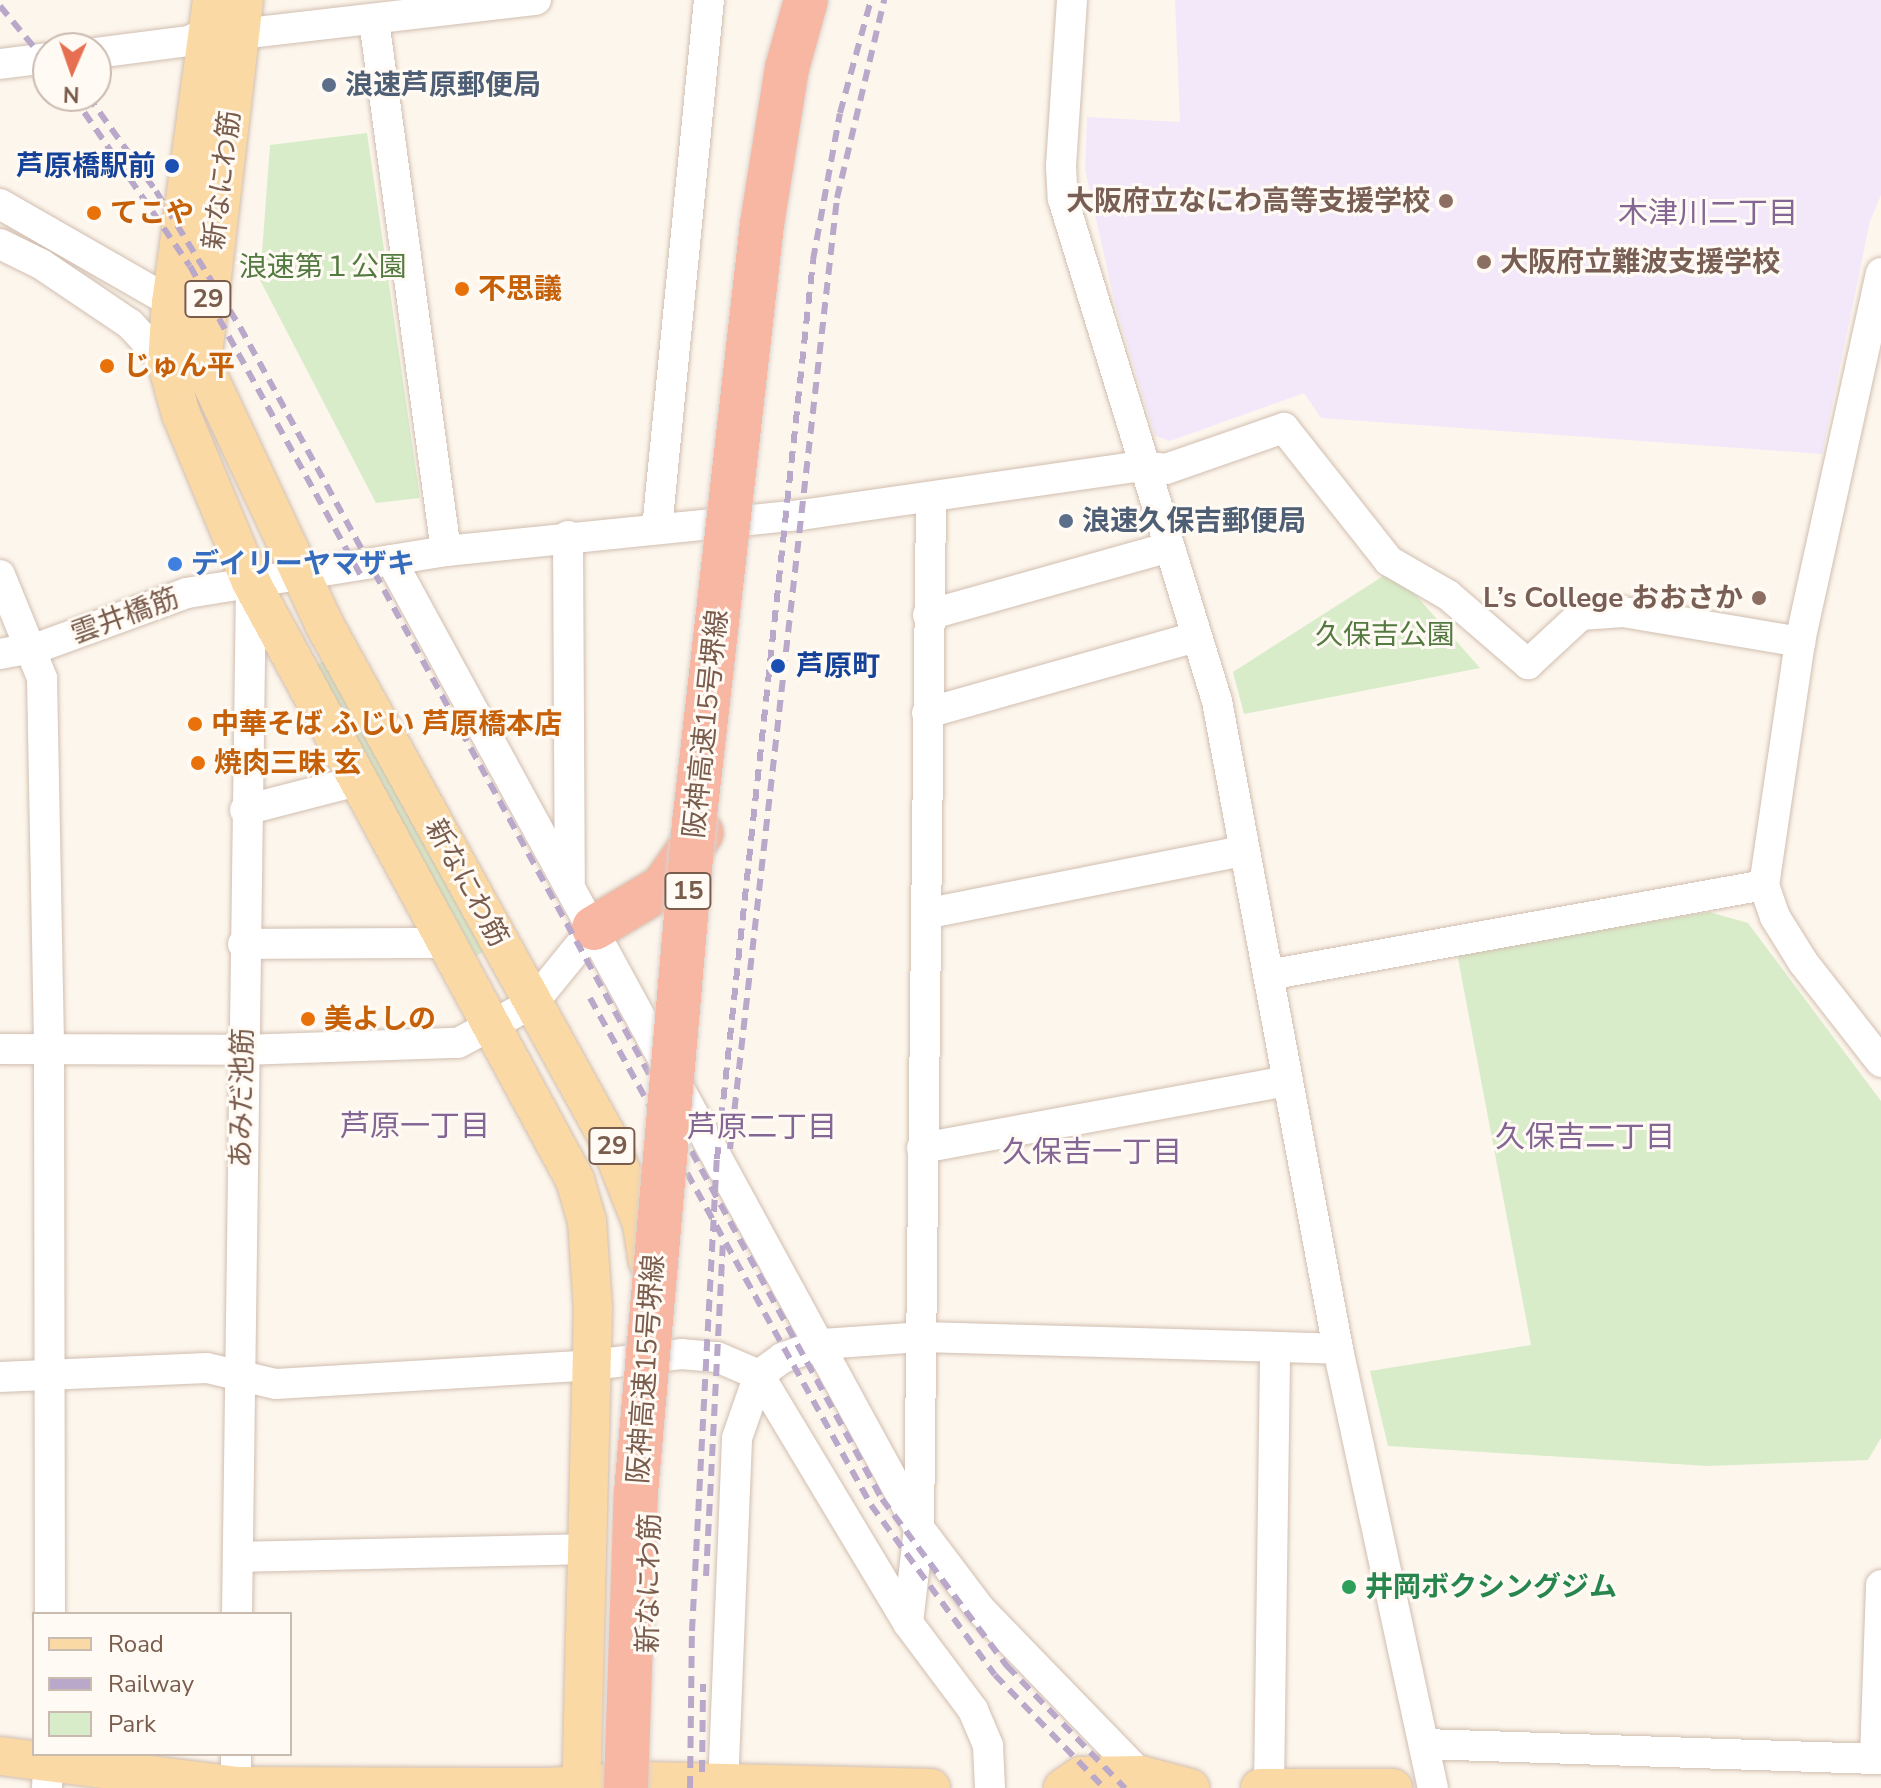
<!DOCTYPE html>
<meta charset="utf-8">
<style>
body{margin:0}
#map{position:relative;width:1881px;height:1788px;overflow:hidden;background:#fdf6ec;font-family:"Nunito Sans","Noto Sans JP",sans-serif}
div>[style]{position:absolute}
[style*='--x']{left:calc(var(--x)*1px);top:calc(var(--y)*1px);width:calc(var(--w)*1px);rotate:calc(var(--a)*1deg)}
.education>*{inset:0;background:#f3e8fa}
.green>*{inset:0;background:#d8ecc9;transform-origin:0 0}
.roads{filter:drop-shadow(0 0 2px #d1beb0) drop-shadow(0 0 2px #d1beb0)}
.minor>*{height:30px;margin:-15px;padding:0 15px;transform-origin:15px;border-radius:15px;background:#fff}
.major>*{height:38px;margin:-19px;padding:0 19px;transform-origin:19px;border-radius:19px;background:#fbd9a5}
.highway>*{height:44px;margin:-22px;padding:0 22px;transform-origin:22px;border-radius:22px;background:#f7b7a3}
.rail>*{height:6px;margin-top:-3px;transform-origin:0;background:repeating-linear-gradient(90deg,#b9a8c9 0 12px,transparent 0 20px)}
.bridges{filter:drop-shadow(0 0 2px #dad1cd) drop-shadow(0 0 2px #dad1cd)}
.highway-bridge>*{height:44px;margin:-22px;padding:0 22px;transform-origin:22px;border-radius:22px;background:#f7b7a3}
.dots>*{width:22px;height:22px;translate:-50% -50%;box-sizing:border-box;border:4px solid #fffaf3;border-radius:50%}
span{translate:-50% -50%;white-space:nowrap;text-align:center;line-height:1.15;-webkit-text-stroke:6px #fffaf3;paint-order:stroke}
.shield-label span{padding:2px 6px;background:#fffaf3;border:2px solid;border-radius:6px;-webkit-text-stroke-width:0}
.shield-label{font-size:26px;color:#7a5c4d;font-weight:700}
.service-label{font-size:28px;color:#4e5e75;font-weight:700}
.left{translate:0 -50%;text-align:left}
.transit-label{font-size:28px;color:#164399;font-weight:700}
.right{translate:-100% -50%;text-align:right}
.street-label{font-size:28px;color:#7a5c4d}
.education-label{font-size:28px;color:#785e54;font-weight:700}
.food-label{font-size:28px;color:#c56008;font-weight:700}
.park-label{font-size:28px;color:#537a41}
.shop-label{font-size:28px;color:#366cbe;font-weight:700}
.leisure-label{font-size:28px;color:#27864d;font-weight:700}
.neighbourhood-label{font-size:30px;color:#846695}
.legend{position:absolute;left:32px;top:1612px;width:260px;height:144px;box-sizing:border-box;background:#fffaf3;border:2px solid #cabbb1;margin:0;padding:10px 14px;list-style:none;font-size:24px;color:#7a5c4d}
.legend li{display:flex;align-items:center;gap:16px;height:40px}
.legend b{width:40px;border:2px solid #cabbb1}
.north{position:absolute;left:32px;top:32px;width:80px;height:80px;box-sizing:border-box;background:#fffaf3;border:2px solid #cabbb1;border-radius:50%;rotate:182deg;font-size:22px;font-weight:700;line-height:32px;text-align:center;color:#7a5c4d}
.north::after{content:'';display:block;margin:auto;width:28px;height:36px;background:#e76f51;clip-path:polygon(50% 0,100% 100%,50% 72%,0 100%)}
</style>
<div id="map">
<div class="education">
<div style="clip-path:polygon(1175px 0,1881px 0,1881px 195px,1870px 221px,1822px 454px,1321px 418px,1304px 393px,1170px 441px,1155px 436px,1115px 304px,1085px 170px,1087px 117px,1180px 122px)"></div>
</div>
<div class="green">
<div style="clip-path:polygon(367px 133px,420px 498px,376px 503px,260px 280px,270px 145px)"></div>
<div style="clip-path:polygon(1388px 573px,1406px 584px,1480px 668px,1244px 714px,1233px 672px)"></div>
<div style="left:325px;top:660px;width:332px;height:11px;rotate:61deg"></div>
<div style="clip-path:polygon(1709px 912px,1748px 923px,1881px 1101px,1881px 1438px,1868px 1460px,1708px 1466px,1388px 1446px,1370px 1371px,1531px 1345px,1457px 953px)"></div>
</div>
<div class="roads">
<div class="minor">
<div style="--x:1072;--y:0;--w:166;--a:93.8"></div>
<div style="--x:1061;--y:166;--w:33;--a:87"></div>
<div style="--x:1063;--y:199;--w:525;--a:72.95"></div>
<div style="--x:1217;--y:701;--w:659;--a:79.42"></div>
<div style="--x:1338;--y:1349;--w:449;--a:77.8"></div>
<div style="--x:374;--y:20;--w:536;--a:82.28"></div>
<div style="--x:96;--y:53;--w:94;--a:-7.4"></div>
<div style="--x:189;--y:41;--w:22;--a:-27"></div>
<div style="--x:209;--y:31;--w:31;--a:6"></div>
<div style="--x:240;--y:34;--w:298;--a:-6.6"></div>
<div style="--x:0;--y:64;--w:48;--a:-7.1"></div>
<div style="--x:0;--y:204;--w:197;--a:29.8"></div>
<div style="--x:171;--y:302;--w:21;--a:59"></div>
<div style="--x:0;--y:244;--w:46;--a:26"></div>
<div style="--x:41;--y:264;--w:107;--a:34"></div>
<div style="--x:130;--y:324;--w:54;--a:47.2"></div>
<div style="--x:167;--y:364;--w:14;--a:-21"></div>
<div style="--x:1881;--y:273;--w:378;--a:102.4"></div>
<div style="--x:1800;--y:642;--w:246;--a:98.4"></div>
<div style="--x:1764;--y:885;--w:34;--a:71"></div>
<div style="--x:1775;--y:917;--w:53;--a:58.1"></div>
<div style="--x:1803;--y:962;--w:127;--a:52"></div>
<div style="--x:657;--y:529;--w:532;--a:-84.39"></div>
<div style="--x:568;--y:536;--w:346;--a:89.7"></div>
<div style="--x:391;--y:560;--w:1103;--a:61.39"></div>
<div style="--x:919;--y:1528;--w:101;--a:53"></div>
<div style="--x:980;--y:1609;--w:231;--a:45.9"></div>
<div style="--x:0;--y:575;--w:111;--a:67.8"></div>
<div style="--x:42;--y:678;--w:371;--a:88.9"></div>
<div style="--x:49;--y:1049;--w:565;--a:89.9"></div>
<div style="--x:928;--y:615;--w:248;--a:-15.7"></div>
<div style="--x:0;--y:654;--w:43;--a:-10.8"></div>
<div style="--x:42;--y:646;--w:154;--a:-20.1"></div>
<div style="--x:187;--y:593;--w:262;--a:-9.2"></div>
<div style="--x:446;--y:551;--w:357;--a:-5.8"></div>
<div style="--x:801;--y:515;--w:345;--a:-8.2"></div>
<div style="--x:1142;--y:466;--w:24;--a:7"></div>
<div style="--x:1166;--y:469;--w:125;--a:-19.2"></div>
<div style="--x:1284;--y:428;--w:169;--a:51.7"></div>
<div style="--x:1389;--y:561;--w:68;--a:30"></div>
<div style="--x:1448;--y:595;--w:106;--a:40.8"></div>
<div style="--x:1528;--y:664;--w:72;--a:-42.8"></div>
<div style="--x:1581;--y:615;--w:42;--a:-4.1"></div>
<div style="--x:1623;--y:612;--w:180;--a:9.6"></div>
<div style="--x:927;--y:713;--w:280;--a:-15.8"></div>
<div style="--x:245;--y:810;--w:116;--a:-14.5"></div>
<div style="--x:929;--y:913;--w:320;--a:-11.2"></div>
<div style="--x:243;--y:944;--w:205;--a:-0.3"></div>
<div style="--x:1268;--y:975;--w:504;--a:-10.28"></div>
<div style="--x:0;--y:1049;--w:242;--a:0.2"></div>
<div style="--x:242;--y:1050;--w:216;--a:-1.9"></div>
<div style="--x:458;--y:1043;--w:85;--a:-28.1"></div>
<div style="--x:533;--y:1003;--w:97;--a:-50.9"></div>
<div style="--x:922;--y:1148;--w:370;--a:-10.4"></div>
<div style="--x:0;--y:1377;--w:207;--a:-2.5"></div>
<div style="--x:207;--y:1368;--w:71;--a:13.1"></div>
<div style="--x:276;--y:1384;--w:317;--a:-3.4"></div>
<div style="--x:592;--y:1365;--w:90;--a:-7"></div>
<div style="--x:681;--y:1354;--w:36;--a:5"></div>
<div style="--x:717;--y:1357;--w:46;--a:23.2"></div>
<div style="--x:759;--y:1375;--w:289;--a:59"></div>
<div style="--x:908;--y:1623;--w:109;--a:53.2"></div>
<div style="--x:973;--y:1710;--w:39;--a:67"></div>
<div style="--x:988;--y:1746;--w:42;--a:87.3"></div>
<div style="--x:238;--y:1557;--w:351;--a:-1.3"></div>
<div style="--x:237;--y:1614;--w:1032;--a:-89.22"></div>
<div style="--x:908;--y:1623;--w:96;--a:-83.4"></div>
<div style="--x:919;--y:1528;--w:1030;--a:-89.33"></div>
<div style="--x:1424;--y:1744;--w:457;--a:1.9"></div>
<div style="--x:236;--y:1754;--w:34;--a:90"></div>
<div style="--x:1875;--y:1758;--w:173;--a:-88"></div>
<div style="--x:47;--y:1788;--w:34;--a:-87"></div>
<div style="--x:723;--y:1788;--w:350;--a:-87.7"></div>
<div style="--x:737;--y:1438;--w:67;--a:-70.8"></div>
<div style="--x:759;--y:1375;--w:29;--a:-36"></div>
<div style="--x:782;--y:1358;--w:42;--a:-19.3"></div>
<div style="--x:822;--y:1344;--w:99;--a:-4"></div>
<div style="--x:921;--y:1337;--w:417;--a:1.6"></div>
<div style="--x:1269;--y:1788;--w:441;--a:-89.2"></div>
</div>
<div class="major">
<div style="--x:212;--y:0;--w:305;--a:97.7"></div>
<div style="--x:171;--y:302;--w:62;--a:93.7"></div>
<div style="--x:167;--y:364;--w:52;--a:74.4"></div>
<div style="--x:181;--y:414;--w:182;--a:67.4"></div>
<div style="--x:251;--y:582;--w:680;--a:61.55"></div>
<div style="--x:575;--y:1180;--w:43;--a:73.7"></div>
<div style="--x:587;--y:1221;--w:88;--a:86.1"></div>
<div style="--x:593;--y:1309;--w:479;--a:91.4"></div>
<div style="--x:244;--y:0;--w:365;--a:96.6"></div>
<div style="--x:202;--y:363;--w:288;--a:64.9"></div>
<div style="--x:324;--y:624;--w:587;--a:61.08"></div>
<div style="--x:608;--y:1138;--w:92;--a:68.4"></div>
<div style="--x:642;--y:1224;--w:38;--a:81"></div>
<div style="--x:0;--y:1756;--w:238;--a:7.2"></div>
<div style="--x:236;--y:1786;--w:312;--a:0.2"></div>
<div style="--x:548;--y:1787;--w:97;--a:-3.5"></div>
<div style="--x:645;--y:1781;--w:286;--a:1.4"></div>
<div style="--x:1063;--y:1788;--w:22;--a:-34"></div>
<div style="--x:1081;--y:1776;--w:60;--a:-1"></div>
<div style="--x:1141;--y:1775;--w:51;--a:14.9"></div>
<div style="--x:1260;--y:1788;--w:133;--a:0"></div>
</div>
<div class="highway">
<div style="--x:594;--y:928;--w:80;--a:-30.7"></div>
<div style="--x:663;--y:887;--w:66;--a:-54.9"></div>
</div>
</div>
<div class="rail">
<div style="--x:0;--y:6;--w:75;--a:50.4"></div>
<div style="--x:73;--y:96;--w:206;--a:55.5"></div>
<div style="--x:190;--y:266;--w:358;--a:61.1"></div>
<div style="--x:88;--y:96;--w:117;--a:54.4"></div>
<div style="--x:156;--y:191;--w:160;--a:58.3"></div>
<div style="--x:240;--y:327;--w:1336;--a:61.29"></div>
<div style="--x:882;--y:1499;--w:209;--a:53.2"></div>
<div style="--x:1007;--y:1666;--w:170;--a:46"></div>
<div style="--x:590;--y:998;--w:580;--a:61"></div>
<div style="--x:871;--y:1505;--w:210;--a:53.9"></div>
<div style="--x:995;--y:1675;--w:157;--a:46"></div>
<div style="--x:730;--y:1149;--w:957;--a:-83.58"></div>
<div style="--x:837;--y:198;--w:204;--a:-76.6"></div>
<div style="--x:706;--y:1576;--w:331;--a:-87.1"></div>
<div style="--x:702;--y:1772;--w:88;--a:-89.3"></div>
<div style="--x:690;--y:1788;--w:157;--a:-89.3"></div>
<div style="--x:692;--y:1631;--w:473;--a:-87"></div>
<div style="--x:717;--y:1159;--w:904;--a:-83.9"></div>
<div style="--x:813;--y:260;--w:149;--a:-79.6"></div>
<div style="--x:840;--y:113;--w:117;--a:-74.7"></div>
</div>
<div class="bridges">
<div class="highway-bridge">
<div style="--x:626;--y:1788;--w:295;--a:-88.1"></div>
<div style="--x:636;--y:1493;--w:672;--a:-85.05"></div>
<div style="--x:694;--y:824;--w:604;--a:-83.53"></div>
<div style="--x:762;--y:224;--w:158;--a:-80.9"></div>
<div style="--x:787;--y:68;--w:71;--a:-74.4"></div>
</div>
</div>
<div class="dots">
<div style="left:329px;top:85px;background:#5c6f8a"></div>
<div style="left:172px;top:166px;background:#1a4fb4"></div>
<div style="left:1446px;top:201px;background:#8d6e63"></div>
<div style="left:94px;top:213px;background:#e8710a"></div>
<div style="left:1484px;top:262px;background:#8d6e63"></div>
<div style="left:462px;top:289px;background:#e8710a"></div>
<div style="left:107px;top:366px;background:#e8710a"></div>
<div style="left:1066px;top:521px;background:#5c6f8a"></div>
<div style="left:175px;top:564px;background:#3f7fe0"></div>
<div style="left:1759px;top:598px;background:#8d6e63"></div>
<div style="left:778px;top:666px;background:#1a4fb4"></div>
<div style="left:195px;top:724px;background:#e8710a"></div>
<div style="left:198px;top:763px;background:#e8710a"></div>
<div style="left:308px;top:1019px;background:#e8710a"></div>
<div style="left:1349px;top:1587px;background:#2e9e5b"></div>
</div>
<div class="shield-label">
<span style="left:208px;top:299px">29</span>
<span style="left:688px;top:891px">15</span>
<span style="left:612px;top:1146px">29</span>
</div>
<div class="service-label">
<span class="left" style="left:345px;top:85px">浪速芦原郵便局</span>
<span class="left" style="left:1082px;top:521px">浪速久保吉郵便局</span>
</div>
<div class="transit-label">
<span class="right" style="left:156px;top:166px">芦原橋駅前</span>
<span class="left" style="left:796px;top:666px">芦原町</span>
</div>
<div class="street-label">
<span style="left:222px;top:180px;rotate:-83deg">新なにわ筋</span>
<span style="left:125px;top:616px;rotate:-20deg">雲井橋筋</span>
<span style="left:706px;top:724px;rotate:-84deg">阪神高速15号堺線</span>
<span style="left:467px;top:883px;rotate:61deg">新なにわ筋</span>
<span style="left:242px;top:1098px;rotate:-89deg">あみだ池筋</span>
<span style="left:646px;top:1369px;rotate:-86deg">阪神高速15号堺線</span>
<span style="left:649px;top:1583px;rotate:-89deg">新なにわ筋</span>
</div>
<div class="education-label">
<span class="right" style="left:1430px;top:201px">大阪府立なにわ高等支援学校</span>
<span class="left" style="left:1500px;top:262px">大阪府立難波支援学校</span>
<span class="right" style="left:1743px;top:598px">L’s College おおさか</span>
</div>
<div class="food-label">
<span class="left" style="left:110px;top:213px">てこや</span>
<span class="left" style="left:478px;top:289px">不思議</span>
<span class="left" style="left:123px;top:366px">じゅん平</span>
<span class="left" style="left:211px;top:724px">中華そば ふじい 芦原橋本店</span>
<span class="left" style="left:214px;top:763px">焼肉三昧 玄</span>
<span class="left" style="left:324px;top:1019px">美よしの</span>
</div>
<div class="park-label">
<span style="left:323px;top:267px">浪速第１公園</span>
<span style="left:1385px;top:635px">久保吉公園</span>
</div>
<div class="shop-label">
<span class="left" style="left:191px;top:564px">デイリーヤマザキ</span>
</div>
<div class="leisure-label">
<span class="left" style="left:1365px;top:1587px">井岡ボクシングジム</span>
</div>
<div class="neighbourhood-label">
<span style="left:1708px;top:214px">木津川二丁目</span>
<span style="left:415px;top:1127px">芦原一丁目</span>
<span style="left:762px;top:1128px">芦原二丁目</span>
<span style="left:1585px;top:1138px">久保吉二丁目</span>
<span style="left:1092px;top:1153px">久保吉一丁目</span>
</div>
<ul class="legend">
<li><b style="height:10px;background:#fbd9a5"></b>Road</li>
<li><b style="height:10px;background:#b9a8c9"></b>Railway</li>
<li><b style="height:22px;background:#d8ecc9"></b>Park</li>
</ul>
<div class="north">N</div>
</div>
